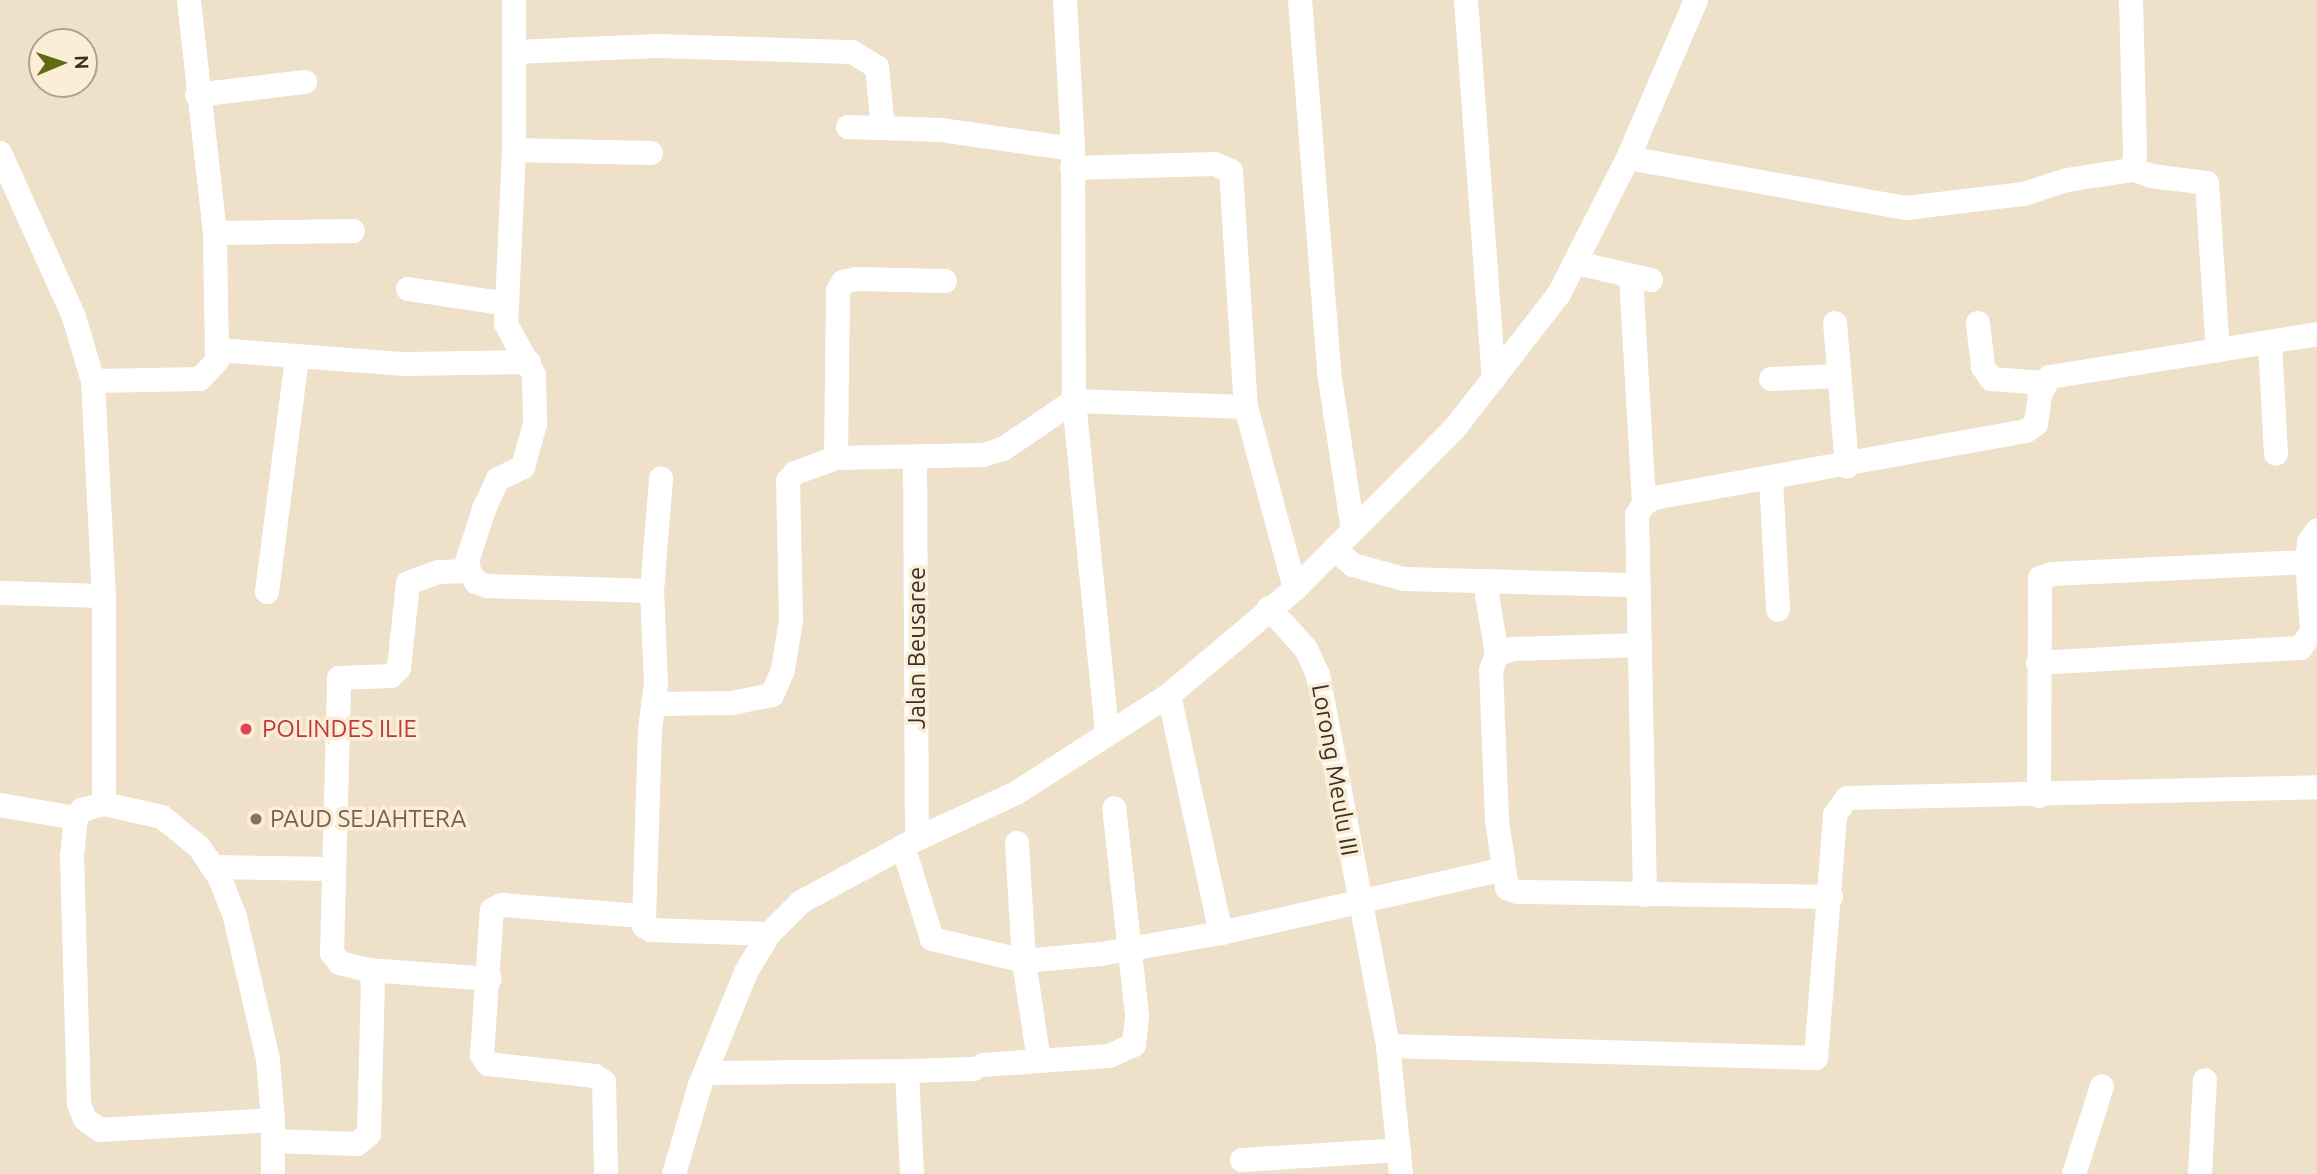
<!DOCTYPE html>
<style>
body{margin:0}
#map{position:relative;width:2317px;height:1174px;overflow:hidden;background:#eee0c9;font-family:Ubuntu,sans-serif}
div>[style]{position:absolute}
[style*='--x']{left:calc(var(--x)*1px);top:calc(var(--y)*1px);width:calc(var(--w)*1px);rotate:calc(var(--a)*1deg)}
.minor>*{height:24px;margin:-12px;padding:0 12px;transform-origin:12px;border-radius:12px;background:#fff}
.dots>*{width:19px;height:19px;translate:-50% -50%;box-sizing:border-box;border:4px solid #fcedd6;border-radius:50%}
span{translate:-50% -50%;white-space:nowrap;text-align:center;line-height:1.15;-webkit-text-stroke:7px #fcedd6;paint-order:stroke}
.street-label{font-size:24px;color:#383229}
.health-label{font-size:24px;color:#be3a42}
.left{translate:0 -50%;text-align:left}
.education-label{font-size:24px;color:#785e54}
.north{position:absolute;left:28px;top:28px;width:70px;height:70px;box-sizing:border-box;background:#fcedd6;border:2px solid #aea291;border-radius:50%;rotate:88deg;font-size:19px;font-weight:700;line-height:28px;text-align:center;color:#383229}
.north::after{content:'';display:block;margin:auto;width:24px;height:32px;background:#5f6b12;clip-path:polygon(50% 0,100% 100%,50% 72%,0 100%)}
</style>
<div id="map">
<div class="minor">
<div style="--x:514;--y:0;--w:150;--a:90"></div>
<div style="--x:514;--y:150;--w:174;--a:92.6"></div>
<div style="--x:506;--y:324;--w:58;--a:61.2"></div>
<div style="--x:534;--y:375;--w:49;--a:88.8"></div>
<div style="--x:535;--y:424;--w:45;--a:105.6"></div>
<div style="--x:523;--y:467;--w:28;--a:154"></div>
<div style="--x:498;--y:479;--w:33;--a:115"></div>
<div style="--x:484;--y:509;--w:56;--a:107.8"></div>
<div style="--x:467;--y:562;--w:9;--a:77"></div>
<div style="--x:469;--y:571;--w:13;--a:58"></div>
<div style="--x:476;--y:582;--w:12;--a:20"></div>
<div style="--x:487;--y:586;--w:165;--a:1.7"></div>
<div style="--x:652;--y:591;--w:92;--a:87.5"></div>
<div style="--x:656;--y:683;--w:47;--a:97.3"></div>
<div style="--x:650;--y:730;--w:196;--a:91.8"></div>
<div style="--x:644;--y:926;--w:7;--a:34"></div>
<div style="--x:650;--y:930;--w:119;--a:1.9"></div>
<div style="--x:1065;--y:0;--w:149;--a:86.9"></div>
<div style="--x:1073;--y:149;--w:252;--a:89.8"></div>
<div style="--x:1074;--y:401;--w:332;--a:84.3"></div>
<div style="--x:1300;--y:0;--w:373;--a:85.5"></div>
<div style="--x:1329;--y:372;--w:160;--a:81.4"></div>
<div style="--x:1466;--y:0;--w:380;--a:85.8"></div>
<div style="--x:514;--y:52;--w:143;--a:-2.4"></div>
<div style="--x:657;--y:46;--w:195;--a:1.8"></div>
<div style="--x:852;--y:52;--w:29;--a:31"></div>
<div style="--x:877;--y:67;--w:61;--a:84.4"></div>
<div style="--x:197;--y:95;--w:109;--a:-6.9"></div>
<div style="--x:848;--y:127;--w:93;--a:1.8"></div>
<div style="--x:941;--y:130;--w:133;--a:8.2"></div>
<div style="--x:514;--y:150;--w:137;--a:1.3"></div>
<div style="--x:0;--y:153;--w:180;--a:65.7"></div>
<div style="--x:74;--y:317;--w:67;--a:73.5"></div>
<div style="--x:93;--y:381;--w:215;--a:87.1"></div>
<div style="--x:104;--y:596;--w:208;--a:90"></div>
<div style="--x:1628;--y:158;--w:282;--a:10.2"></div>
<div style="--x:1906;--y:208;--w:119;--a:-6.8"></div>
<div style="--x:2024;--y:194;--w:45;--a:-18"></div>
<div style="--x:2067;--y:180;--w:60;--a:-8.7"></div>
<div style="--x:2126;--y:171;--w:11;--a:-41"></div>
<div style="--x:2134;--y:164;--w:11;--a:-85"></div>
<div style="--x:2135;--y:153;--w:153;--a:-91.5"></div>
<div style="--x:1072;--y:168;--w:143;--a:-1.6"></div>
<div style="--x:1215;--y:164;--w:17;--a:24"></div>
<div style="--x:1231;--y:171;--w:236;--a:86.4"></div>
<div style="--x:2132;--y:169;--w:20;--a:20"></div>
<div style="--x:2151;--y:176;--w:56;--a:7.1"></div>
<div style="--x:2207;--y:183;--w:168;--a:86.3"></div>
<div style="--x:215;--y:233;--w:138;--a:-0.8"></div>
<div style="--x:1576;--y:263;--w:77;--a:12.8"></div>
<div style="--x:1631;--y:277;--w:227;--a:86.7"></div>
<div style="--x:408;--y:289;--w:100;--a:8.6"></div>
<div style="--x:1835;--y:323;--w:144;--a:85.2"></div>
<div style="--x:1978;--y:323;--w:44;--a:83.5"></div>
<div style="--x:1983;--y:367;--w:14;--a:56"></div>
<div style="--x:1991;--y:379;--w:52;--a:4.4"></div>
<div style="--x:2270;--y:343;--w:111;--a:86.9"></div>
<div style="--x:218;--y:350;--w:188;--a:4.3"></div>
<div style="--x:405;--y:364;--w:124;--a:-0.9"></div>
<div style="--x:1771;--y:379;--w:68;--a:-2.5"></div>
<div style="--x:93;--y:381;--w:107;--a:-1.1"></div>
<div style="--x:200;--y:379;--w:25;--a:-47"></div>
<div style="--x:217;--y:361;--w:128;--a:-90.9"></div>
<div style="--x:215;--y:233;--w:234;--a:-96.4"></div>
<div style="--x:915;--y:457;--w:382;--a:89.7"></div>
<div style="--x:836;--y:458;--w:167;--a:-89.3"></div>
<div style="--x:838;--y:291;--w:10;--a:-61"></div>
<div style="--x:843;--y:282;--w:14;--a:-12"></div>
<div style="--x:857;--y:279;--w:88;--a:1.3"></div>
<div style="--x:1771;--y:479;--w:131;--a:86.9"></div>
<div style="--x:1334;--y:549;--w:25;--a:40"></div>
<div style="--x:1353;--y:565;--w:53;--a:15.4"></div>
<div style="--x:1404;--y:579;--w:235;--a:1.5"></div>
<div style="--x:1485;--y:582;--w:74;--a:80.7"></div>
<div style="--x:1497;--y:655;--w:16;--a:112"></div>
<div style="--x:1491;--y:670;--w:151;--a:87.7"></div>
<div style="--x:1497;--y:821;--w:68;--a:81.5"></div>
<div style="--x:1507;--y:888;--w:12;--a:20"></div>
<div style="--x:1518;--y:892;--w:313;--a:0.9"></div>
<div style="--x:652;--y:591;--w:113;--a:-85.4"></div>
<div style="--x:267;--y:592;--w:237;--a:-82.7"></div>
<div style="--x:0;--y:593;--w:104;--a:1.7"></div>
<div style="--x:1269;--y:608;--w:55;--a:47.9"></div>
<div style="--x:1306;--y:649;--w:29;--a:65"></div>
<div style="--x:1318;--y:675;--w:378;--a:79.3"></div>
<div style="--x:1388;--y:1046;--w:129;--a:84.2"></div>
<div style="--x:1497;--y:655;--w:17;--a:-21"></div>
<div style="--x:1513;--y:649;--w:127;--a:-1.8"></div>
<div style="--x:2038;--y:663;--w:263;--a:-3.3"></div>
<div style="--x:2301;--y:648;--w:20;--a:-57"></div>
<div style="--x:2312;--y:631;--w:69;--a:-94.1"></div>
<div style="--x:2307;--y:562;--w:20;--a:-84"></div>
<div style="--x:2309;--y:542;--w:14;--a:-54"></div>
<div style="--x:1169;--y:695;--w:244;--a:77.7"></div>
<div style="--x:653;--y:704;--w:79;--a:-0.7"></div>
<div style="--x:732;--y:703;--w:41;--a:-11.3"></div>
<div style="--x:772;--y:695;--w:27;--a:-66"></div>
<div style="--x:783;--y:670;--w:51;--a:-80.9"></div>
<div style="--x:791;--y:620;--w:139;--a:-91.2"></div>
<div style="--x:788;--y:481;--w:11;--a:-49"></div>
<div style="--x:795;--y:473;--w:44;--a:-20.1"></div>
<div style="--x:836;--y:458;--w:147;--a:-1.2"></div>
<div style="--x:983;--y:455;--w:21;--a:-17"></div>
<div style="--x:1003;--y:449;--w:86;--a:-34.1"></div>
<div style="--x:1074;--y:401;--w:172;--a:2"></div>
<div style="--x:1246;--y:407;--w:188;--a:74.9"></div>
<div style="--x:2039;--y:796;--w:218;--a:-89.7"></div>
<div style="--x:2040;--y:578;--w:13;--a:-18"></div>
<div style="--x:2052;--y:574;--w:255;--a:-2.7"></div>
<div style="--x:0;--y:805;--w:77;--a:9.7"></div>
<div style="--x:1017;--y:843;--w:118;--a:86.6"></div>
<div style="--x:1024;--y:961;--w:101;--a:81.5"></div>
<div style="--x:903;--y:846;--w:97;--a:72.7"></div>
<div style="--x:932;--y:939;--w:95;--a:13.4"></div>
<div style="--x:1024;--y:961;--w:77;--a:-5.2"></div>
<div style="--x:1101;--y:954;--w:122;--a:-9.9"></div>
<div style="--x:1221;--y:933;--w:287;--a:-12.7"></div>
<div style="--x:212;--y:867;--w:121;--a:0.9"></div>
<div style="--x:1645;--y:895;--w:380;--a:-91.2"></div>
<div style="--x:1637;--y:515;--w:13;--a:-58"></div>
<div style="--x:1644;--y:504;--w:12;--a:-31"></div>
<div style="--x:1654;--y:498;--w:378;--a:-10.2"></div>
<div style="--x:2026;--y:431;--w:12;--a:-35"></div>
<div style="--x:2036;--y:424;--w:30;--a:-82"></div>
<div style="--x:2040;--y:394;--w:20;--a:-60"></div>
<div style="--x:2050;--y:377;--w:270;--a:-9.1"></div>
<div style="--x:368;--y:970;--w:122;--a:4.2"></div>
<div style="--x:1388;--y:1046;--w:428;--a:1.6"></div>
<div style="--x:1816;--y:1058;--w:244;--a:-85.5"></div>
<div style="--x:1835;--y:815;--w:21;--a:-55"></div>
<div style="--x:1847;--y:798;--w:470;--a:-1.3"></div>
<div style="--x:983;--y:1065;--w:126;--a:-4.1"></div>
<div style="--x:1109;--y:1056;--w:27;--a:-24"></div>
<div style="--x:1134;--y:1045;--w:30;--a:-84"></div>
<div style="--x:1137;--y:1015;--w:208;--a:-96.3"></div>
<div style="--x:907;--y:1071;--w:67;--a:-1.7"></div>
<div style="--x:705;--y:1073;--w:202;--a:-0.6"></div>
<div style="--x:907;--y:1071;--w:103;--a:87.2"></div>
<div style="--x:274;--y:1141;--w:83;--a:2.1"></div>
<div style="--x:357;--y:1144;--w:16;--a:-40"></div>
<div style="--x:369;--y:1134;--w:153;--a:-88.5"></div>
<div style="--x:373;--y:981;--w:12;--a:-114"></div>
<div style="--x:368;--y:970;--w:29;--a:-166"></div>
<div style="--x:340;--y:963;--w:13;--a:-129"></div>
<div style="--x:332;--y:953;--w:275;--a:-88.5"></div>
<div style="--x:339;--y:678;--w:52;--a:-2.2"></div>
<div style="--x:391;--y:676;--w:11;--a:-45"></div>
<div style="--x:399;--y:668;--w:85;--a:-84"></div>
<div style="--x:408;--y:583;--w:33;--a:-20"></div>
<div style="--x:439;--y:572;--w:30;--a:-2"></div>
<div style="--x:1242;--y:1160;--w:157;--a:-3.6"></div>
<div style="--x:273;--y:1174;--w:54;--a:-90"></div>
<div style="--x:273;--y:1120;--w:61;--a:-94.7"></div>
<div style="--x:268;--y:1059;--w:146;--a:-103.1"></div>
<div style="--x:235;--y:917;--w:42;--a:-111"></div>
<div style="--x:220;--y:878;--w:37;--a:-124"></div>
<div style="--x:199;--y:847;--w:48;--a:-141"></div>
<div style="--x:162;--y:817;--w:59;--a:-167.4"></div>
<div style="--x:104;--y:804;--w:23;--a:165"></div>
<div style="--x:82;--y:810;--w:10;--a:127"></div>
<div style="--x:76;--y:818;--w:37;--a:96"></div>
<div style="--x:72;--y:855;--w:249;--a:88.4"></div>
<div style="--x:79;--y:1104;--w:16;--a:68"></div>
<div style="--x:85;--y:1119;--w:19;--a:36"></div>
<div style="--x:100;--y:1130;--w:173;--a:-3.3"></div>
<div style="--x:606;--y:1174;--w:92;--a:-91.2"></div>
<div style="--x:604;--y:1082;--w:11;--a:-146"></div>
<div style="--x:595;--y:1076;--w:108;--a:-173.6"></div>
<div style="--x:488;--y:1064;--w:11;--a:-124"></div>
<div style="--x:482;--y:1055;--w:145;--a:-86.1"></div>
<div style="--x:492;--y:910;--w:11;--a:-27"></div>
<div style="--x:502;--y:905;--w:140;--a:4.5"></div>
<div style="--x:674;--y:1174;--w:93;--a:-73.7"></div>
<div style="--x:700;--y:1085;--w:122;--a:-67.8"></div>
<div style="--x:746;--y:972;--w:44;--a:-58.8"></div>
<div style="--x:769;--y:934;--w:45;--a:-45"></div>
<div style="--x:801;--y:902;--w:132;--a:-28.5"></div>
<div style="--x:917;--y:839;--w:109;--a:-24.9"></div>
<div style="--x:1016;--y:793;--w:182;--a:-32.6"></div>
<div style="--x:1169;--y:695;--w:165;--a:-40.1"></div>
<div style="--x:1295;--y:589;--w:227;--a:-45.2"></div>
<div style="--x:1455;--y:428;--w:170;--a:-52.2"></div>
<div style="--x:1559;--y:294;--w:153;--a:-63.1"></div>
<div style="--x:1628;--y:158;--w:172;--a:-66.7"></div>
<div style="--x:2074;--y:1174;--w:92;--a:-72.3"></div>
<div style="--x:2200;--y:1174;--w:94;--a:-87"></div>
</div>
<div class="dots">
<div style="left:246px;top:729px;background:#e0444e"></div>
<div style="left:256px;top:819px;background:#8d6e63"></div>
</div>
<div class="street-label">
<span style="left:917px;top:648px;rotate:-90deg">Jalan Beusaree</span>
<span style="left:1335px;top:770px;rotate:80deg">Lorong Meulu III</span>
</div>
<div class="health-label">
<span class="left" style="left:262px;top:729px">POLINDES ILIE</span>
</div>
<div class="education-label">
<span class="left" style="left:270px;top:819px">PAUD SEJAHTERA</span>
</div>
<div class="north">N</div>
</div>
